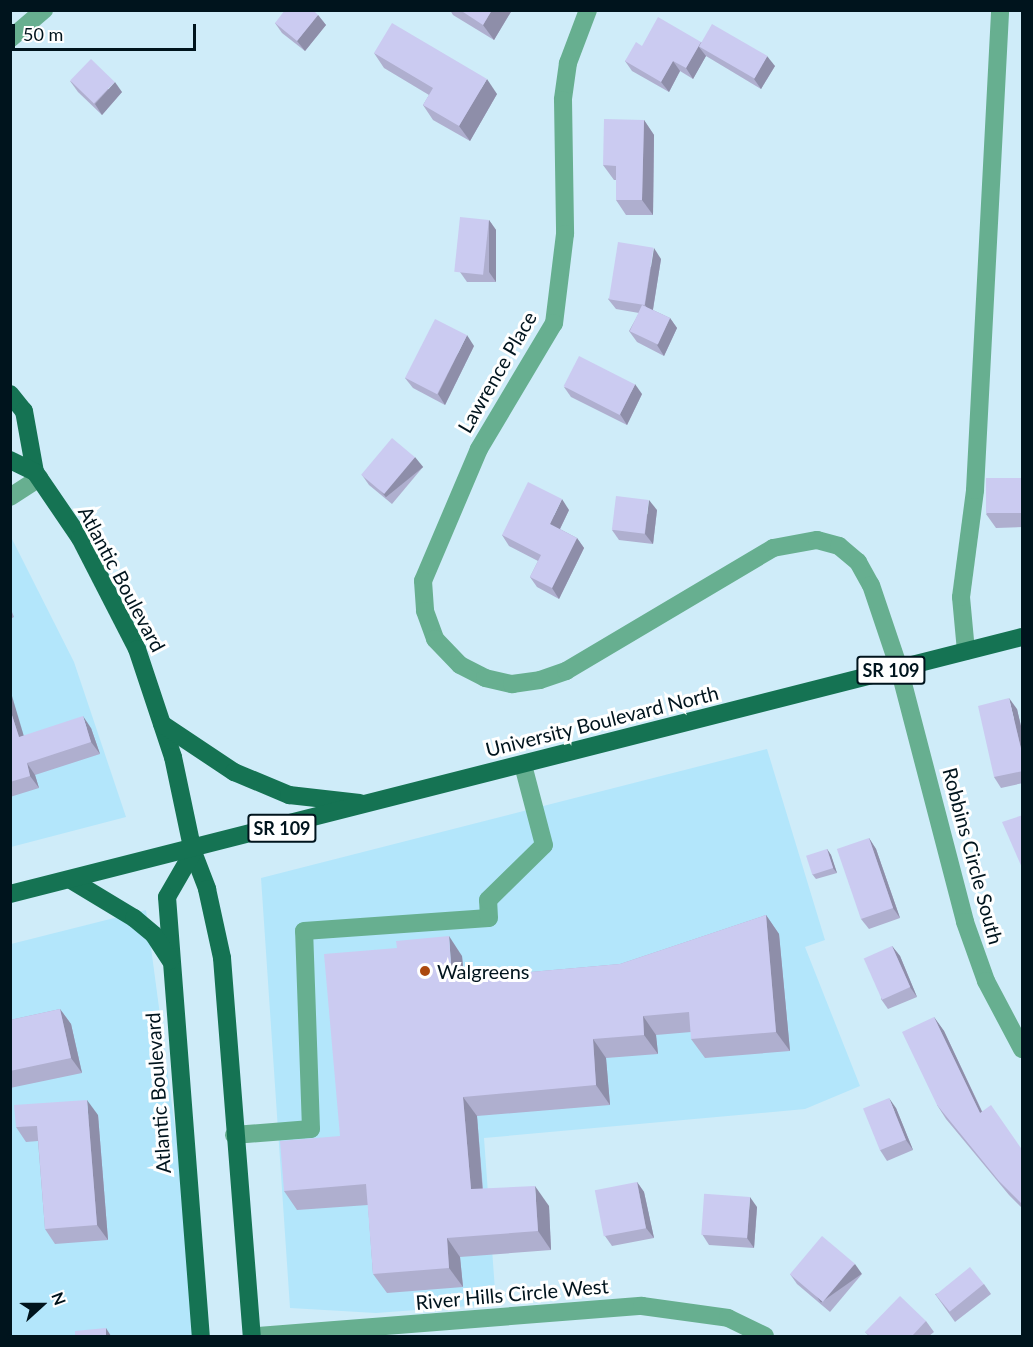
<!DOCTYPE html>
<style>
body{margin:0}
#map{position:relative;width:1033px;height:1347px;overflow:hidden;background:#cfecf9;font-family:Lato,sans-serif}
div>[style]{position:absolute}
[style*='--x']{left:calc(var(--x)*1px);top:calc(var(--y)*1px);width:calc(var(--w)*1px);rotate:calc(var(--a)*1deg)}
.built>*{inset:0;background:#b3e6fb}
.minor>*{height:18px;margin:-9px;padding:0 9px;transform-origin:9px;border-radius:9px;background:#67af90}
.major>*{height:18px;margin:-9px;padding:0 9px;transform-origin:9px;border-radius:9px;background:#157353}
.wall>*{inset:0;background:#afafcf}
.shaded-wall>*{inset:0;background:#8e8ea9;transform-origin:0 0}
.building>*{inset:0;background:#cbcbf1;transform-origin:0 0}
.dots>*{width:16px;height:16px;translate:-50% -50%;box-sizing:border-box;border:3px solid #fff;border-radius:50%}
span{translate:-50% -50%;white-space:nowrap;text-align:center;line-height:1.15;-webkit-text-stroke:6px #fff;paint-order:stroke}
.shield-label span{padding:2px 4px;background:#fff;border:2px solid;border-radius:4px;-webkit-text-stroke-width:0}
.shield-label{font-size:18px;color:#00141d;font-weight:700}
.street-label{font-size:20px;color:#00141d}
.poi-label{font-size:20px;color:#00141d}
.left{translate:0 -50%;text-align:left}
.frame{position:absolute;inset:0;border:12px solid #00141d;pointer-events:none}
.north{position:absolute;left:12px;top:1275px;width:60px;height:60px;-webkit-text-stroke:4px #fff;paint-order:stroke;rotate:69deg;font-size:16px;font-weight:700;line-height:24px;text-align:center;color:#00141d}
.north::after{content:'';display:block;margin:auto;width:21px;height:27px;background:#00141d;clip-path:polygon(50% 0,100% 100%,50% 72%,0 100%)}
.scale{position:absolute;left:12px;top:24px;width:184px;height:27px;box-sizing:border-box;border:3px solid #00141d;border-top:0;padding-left:8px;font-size:18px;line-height:21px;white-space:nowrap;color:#00141d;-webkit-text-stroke:4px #fff;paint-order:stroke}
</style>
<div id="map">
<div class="built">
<div style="clip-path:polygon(10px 535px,74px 662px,126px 817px,11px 847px)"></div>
<div style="clip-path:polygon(767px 749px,825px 940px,805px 947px,860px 1086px,805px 1109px,484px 1138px,496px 1304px,376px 1313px,290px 1308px,261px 878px)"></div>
<div style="clip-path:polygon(146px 910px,180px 1165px,193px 1336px,11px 1336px,11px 944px)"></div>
</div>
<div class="minor">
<div style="--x:588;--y:10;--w:57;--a:110.7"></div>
<div style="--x:568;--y:63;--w:37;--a:98"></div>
<div style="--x:563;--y:100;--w:134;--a:89.1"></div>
<div style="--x:565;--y:234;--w:90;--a:97"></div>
<div style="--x:554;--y:323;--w:147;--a:120.8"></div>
<div style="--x:479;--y:449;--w:143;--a:113"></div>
<div style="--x:423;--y:581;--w:30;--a:86"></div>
<div style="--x:425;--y:611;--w:30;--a:70"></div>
<div style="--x:435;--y:639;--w:36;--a:46"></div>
<div style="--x:460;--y:665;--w:28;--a:27"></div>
<div style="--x:485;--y:678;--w:28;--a:13"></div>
<div style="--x:512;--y:684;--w:28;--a:-8"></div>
<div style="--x:540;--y:680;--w:28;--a:-19"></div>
<div style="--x:566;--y:671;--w:241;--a:-30.7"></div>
<div style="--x:773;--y:548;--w:45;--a:-10.3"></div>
<div style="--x:817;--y:540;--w:23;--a:15"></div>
<div style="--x:839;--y:546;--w:25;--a:40"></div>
<div style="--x:858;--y:562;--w:26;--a:61"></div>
<div style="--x:871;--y:585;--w:88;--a:71.4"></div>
<div style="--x:899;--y:668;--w:262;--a:75.4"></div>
<div style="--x:965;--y:922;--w:63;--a:70.4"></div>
<div style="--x:986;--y:981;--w:77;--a:62.1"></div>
<div style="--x:10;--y:39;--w:45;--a:-40.5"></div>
<div style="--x:10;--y:497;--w:35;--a:-33"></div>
<div style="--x:966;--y:651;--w:54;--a:-95.3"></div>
<div style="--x:961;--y:597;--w:108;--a:-82.5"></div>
<div style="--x:975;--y:490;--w:481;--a:-87"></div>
<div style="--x:234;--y:1135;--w:77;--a:-4.5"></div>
<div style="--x:311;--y:1129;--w:198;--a:-92"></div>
<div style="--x:304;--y:931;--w:185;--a:-4"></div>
<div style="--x:489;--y:918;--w:18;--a:-93"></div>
<div style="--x:488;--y:900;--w:78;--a:-44.5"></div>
<div style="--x:544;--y:845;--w:83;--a:-104.7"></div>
<div style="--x:258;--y:1336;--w:385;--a:-4.5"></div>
<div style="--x:642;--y:1306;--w:87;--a:7.9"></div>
<div style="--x:728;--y:1318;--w:41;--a:25.9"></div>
</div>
<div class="major">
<div style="--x:10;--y:394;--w:22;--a:51"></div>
<div style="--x:24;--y:411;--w:62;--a:79.8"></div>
<div style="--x:35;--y:472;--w:80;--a:55.7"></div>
<div style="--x:80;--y:538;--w:125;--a:62.8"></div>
<div style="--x:137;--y:649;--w:114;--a:71.6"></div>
<div style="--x:173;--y:757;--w:97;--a:78.1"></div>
<div style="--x:193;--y:852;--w:40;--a:69"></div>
<div style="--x:207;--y:889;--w:71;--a:77.7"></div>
<div style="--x:222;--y:958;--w:379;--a:85.5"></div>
<div style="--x:10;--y:460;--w:28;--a:26"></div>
<div style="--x:162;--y:724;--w:87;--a:33.7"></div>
<div style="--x:234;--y:772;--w:60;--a:22.7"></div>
<div style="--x:289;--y:795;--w:71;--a:6.4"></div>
<div style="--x:193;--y:852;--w:52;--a:120"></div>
<div style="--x:167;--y:897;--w:440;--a:85.6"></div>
<div style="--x:71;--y:880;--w:74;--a:31.1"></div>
<div style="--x:134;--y:918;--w:26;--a:40"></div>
<div style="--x:154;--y:935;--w:30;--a:57"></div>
<div style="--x:10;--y:894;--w:1044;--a:-14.25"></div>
</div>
<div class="wall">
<div style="clip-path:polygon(450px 10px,512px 10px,494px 40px,453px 15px)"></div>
<div style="clip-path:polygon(318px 15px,326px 25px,305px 51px,282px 33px,275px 23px)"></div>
<div style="clip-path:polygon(701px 42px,775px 66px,761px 89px,706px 56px,693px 79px,680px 71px,669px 92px,632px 71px,625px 61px,642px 46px)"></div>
<div style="clip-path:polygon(374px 53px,497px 94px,470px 141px,433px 120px,423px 105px,429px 95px,384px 68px)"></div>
<div style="clip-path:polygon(70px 81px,122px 92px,102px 115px,78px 92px)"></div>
<div style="clip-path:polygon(644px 120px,654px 135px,653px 215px,626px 215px,616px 200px,616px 180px,614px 180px,603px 165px)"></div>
<div style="clip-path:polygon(489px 220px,496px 230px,496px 282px,467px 282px,460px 272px)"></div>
<div style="clip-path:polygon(661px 259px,653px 310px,670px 318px,677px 328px,664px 356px,637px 342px,629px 331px,639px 313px,616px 309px,608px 299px)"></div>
<div style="clip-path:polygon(474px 346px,445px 405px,413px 388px,405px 378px)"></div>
<div style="clip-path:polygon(564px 387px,642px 394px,627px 425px,571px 397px)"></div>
<div style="clip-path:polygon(423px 467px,392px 504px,369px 485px,362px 475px)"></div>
<div style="clip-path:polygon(1023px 478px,1023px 527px,996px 528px,986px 514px)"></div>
<div style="clip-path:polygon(569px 510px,560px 529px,577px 538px,584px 548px,559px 599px,537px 587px,530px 577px,538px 561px,509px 546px,502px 535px)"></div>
<div style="clip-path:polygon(657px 510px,653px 544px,619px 540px,612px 530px)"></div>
<div style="clip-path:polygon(10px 607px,14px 617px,10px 619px)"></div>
<div style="clip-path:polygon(10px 695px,23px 736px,91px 728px,100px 754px,35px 775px,39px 788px,10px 797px)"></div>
<div style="clip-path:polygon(1017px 709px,1023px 735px,1023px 783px,1001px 788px,994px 777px)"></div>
<div style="clip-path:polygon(869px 838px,876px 849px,900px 918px,869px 929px,861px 919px)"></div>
<div style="clip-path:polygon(827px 849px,831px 855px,837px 873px,816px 879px,812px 874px)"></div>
<div style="clip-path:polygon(766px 915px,779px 934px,790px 1051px,705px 1058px,691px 1039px,691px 1032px,656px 1035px,658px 1054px,606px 1058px,610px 1105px,477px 1116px,483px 1189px,549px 1206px,551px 1250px,460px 1257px,463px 1287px,387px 1293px,373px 1274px,368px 1205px,297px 1210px,284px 1191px,340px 1136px,462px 956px,464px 978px,620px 964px)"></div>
<div style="clip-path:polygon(892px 946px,900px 956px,917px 997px,888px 1009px,881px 999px)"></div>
<div style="clip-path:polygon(60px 1009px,71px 1024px,82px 1073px,10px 1088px,10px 1020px)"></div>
<div style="clip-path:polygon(934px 1017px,944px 1031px,982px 1111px,1023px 1151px,1023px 1209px,1009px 1195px,946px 1119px,937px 1105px)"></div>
<div style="clip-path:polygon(896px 1108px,913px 1150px,887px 1161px,880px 1150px)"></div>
<div style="clip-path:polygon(98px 1115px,108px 1240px,55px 1244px,45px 1229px,38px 1141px,26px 1142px,16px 1127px)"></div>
<div style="clip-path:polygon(637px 1182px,644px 1192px,654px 1238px,612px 1246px,605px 1236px)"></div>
<div style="clip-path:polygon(757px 1207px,754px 1248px,709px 1245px,702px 1234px)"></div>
<div style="clip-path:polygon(790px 1274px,862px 1274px,830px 1312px,797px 1284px)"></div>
<div style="clip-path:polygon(984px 1284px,991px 1294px,955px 1322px,935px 1294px)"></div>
<div style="clip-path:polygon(926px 1321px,934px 1332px,929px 1336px,869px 1336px,865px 1332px)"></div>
</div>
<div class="shaded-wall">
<div style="clip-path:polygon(492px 10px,512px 10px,494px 40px,483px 25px)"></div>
<div style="clip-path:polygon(318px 15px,326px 25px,305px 51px,297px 41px)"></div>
<div style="clip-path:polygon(701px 42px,699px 47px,706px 56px,693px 79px,686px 68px)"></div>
<div style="clip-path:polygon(767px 56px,775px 66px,761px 89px,754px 79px)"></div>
<div style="clip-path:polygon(673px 61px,680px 71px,669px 92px,661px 82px)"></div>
<div style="clip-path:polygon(487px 79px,497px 94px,470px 141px,459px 126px)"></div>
<div style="clip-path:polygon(115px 82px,122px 92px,102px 115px,95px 104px)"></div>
<div style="clip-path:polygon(644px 120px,654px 135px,653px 215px,642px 200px)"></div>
<div style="clip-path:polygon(489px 220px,496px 230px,496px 282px,489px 272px)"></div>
<div style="clip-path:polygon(654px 248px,661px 259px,652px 315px,645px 305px)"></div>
<div style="clip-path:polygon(670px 318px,677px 328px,664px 356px,657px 345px)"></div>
<div style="clip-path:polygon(467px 335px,474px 346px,445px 405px,438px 394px)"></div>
<div style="clip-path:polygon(635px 384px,642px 394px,627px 425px,620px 414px)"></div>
<div style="left:415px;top:457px;width:13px;height:48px;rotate:51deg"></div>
<div style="clip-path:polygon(562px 499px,569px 510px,557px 535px,550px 524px)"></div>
<div style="clip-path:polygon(649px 500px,657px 510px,653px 544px,645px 534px)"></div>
<div style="clip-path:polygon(577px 538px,584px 548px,559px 599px,552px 588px)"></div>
<div style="clip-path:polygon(10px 695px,12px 696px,28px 750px,19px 737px,10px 709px)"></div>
<div style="clip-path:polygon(1009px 698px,1017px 709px,1023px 735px,1023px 757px)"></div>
<div style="clip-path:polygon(83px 716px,91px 728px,100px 754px,91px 742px)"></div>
<div style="clip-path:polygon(27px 763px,35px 775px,39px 788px,30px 776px)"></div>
<div style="clip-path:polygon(869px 838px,876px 849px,900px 918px,893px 908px)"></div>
<div style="clip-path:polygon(827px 849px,831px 855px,837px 873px,833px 868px)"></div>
<div style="clip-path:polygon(766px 915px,779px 934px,790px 1051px,776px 1032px)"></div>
<div style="clip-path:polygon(449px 936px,462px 956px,466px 998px,452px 979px)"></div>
<div style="clip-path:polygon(892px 946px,900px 956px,917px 997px,910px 987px)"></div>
<div style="clip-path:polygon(60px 1009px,71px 1024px,82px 1073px,71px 1058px)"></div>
<div style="clip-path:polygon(643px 1016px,656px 1035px,658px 1054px,644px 1035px)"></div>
<div style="clip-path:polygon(934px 1017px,944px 1031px,989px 1127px,980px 1113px)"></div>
<div style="clip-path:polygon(593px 1039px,606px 1058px,610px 1105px,596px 1085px)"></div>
<div style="clip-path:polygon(463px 1097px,477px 1116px,484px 1209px,471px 1189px)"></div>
<div style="clip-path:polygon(889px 1098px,896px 1108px,913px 1150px,906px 1140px)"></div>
<div style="clip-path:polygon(87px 1100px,98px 1115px,108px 1240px,97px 1225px)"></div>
<div style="clip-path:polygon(637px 1182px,644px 1192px,654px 1238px,646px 1228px)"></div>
<div style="clip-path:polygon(535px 1186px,549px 1206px,551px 1250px,538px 1231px)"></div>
<div style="clip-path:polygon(750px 1197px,757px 1207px,754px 1248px,747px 1238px)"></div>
<div style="clip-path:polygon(447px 1238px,460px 1257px,463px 1287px,449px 1268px)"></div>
<div style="left:855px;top:1264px;width:12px;height:50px;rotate:55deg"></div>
<div style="clip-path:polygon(106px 1328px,111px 1336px,106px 1336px)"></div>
</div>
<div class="building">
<div style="clip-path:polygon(285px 10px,313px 10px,318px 15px,297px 41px,275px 23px)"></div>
<div style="clip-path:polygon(460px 10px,492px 10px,483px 25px)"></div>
<div style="clip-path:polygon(658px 17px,701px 42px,686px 68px,673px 61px,661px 82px,625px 61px,636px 42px,642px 46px)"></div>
<div style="clip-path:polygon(392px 23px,487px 79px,459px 126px,423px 105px,433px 88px,374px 53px)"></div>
<div style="left:712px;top:24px;width:64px;height:26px;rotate:30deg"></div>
<div style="left:91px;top:59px;width:33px;height:30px;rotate:44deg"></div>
<div style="clip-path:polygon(604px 119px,644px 120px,642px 200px,616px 200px,616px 166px,603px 165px)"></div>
<div style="left:460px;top:217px;width:29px;height:55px;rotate:6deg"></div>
<div style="left:618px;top:242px;width:36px;height:58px;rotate:9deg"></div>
<div style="left:642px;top:305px;width:31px;height:29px;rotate:25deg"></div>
<div style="left:435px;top:319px;width:36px;height:66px;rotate:27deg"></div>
<div style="left:579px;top:356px;width:63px;height:34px;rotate:27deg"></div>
<div style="left:392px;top:438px;width:30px;height:48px;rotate:40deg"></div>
<div style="left:1023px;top:478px;width:35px;height:37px;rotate:90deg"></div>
<div style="clip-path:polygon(528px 482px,562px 499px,550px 524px,577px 538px,552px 588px,530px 577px,541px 555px,502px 535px)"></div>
<div style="left:616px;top:496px;width:33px;height:34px;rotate:7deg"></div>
<div style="clip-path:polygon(1009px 698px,1023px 757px,1023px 771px,994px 777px,978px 706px)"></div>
<div style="clip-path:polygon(10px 709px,19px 737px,83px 716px,91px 742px,27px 763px,30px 776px,10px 782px)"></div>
<div style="clip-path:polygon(1023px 815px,1023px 870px,1002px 822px)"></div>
<div style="left:869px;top:838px;width:74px;height:34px;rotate:71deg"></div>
<div style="left:827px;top:849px;width:20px;height:22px;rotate:72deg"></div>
<div style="clip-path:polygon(766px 915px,776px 1032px,691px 1039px,689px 1012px,643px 1016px,644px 1035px,593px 1039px,596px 1085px,463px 1097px,471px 1189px,535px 1186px,538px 1231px,447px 1238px,449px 1268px,373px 1274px,366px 1184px,284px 1191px,280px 1141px,340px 1136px,324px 954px,397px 948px,396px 941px,449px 936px,452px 979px,620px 964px)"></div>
<div style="left:892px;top:946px;width:45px;height:31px;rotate:66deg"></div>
<div style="clip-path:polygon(60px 1009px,71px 1058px,10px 1071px,10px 1020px)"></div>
<div style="clip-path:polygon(934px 1017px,980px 1113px,991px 1105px,1023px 1151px,1023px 1205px,999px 1181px,937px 1105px,902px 1032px)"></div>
<div style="left:889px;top:1098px;width:45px;height:28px;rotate:68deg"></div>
<div style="clip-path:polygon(87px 1100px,97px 1225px,45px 1229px,37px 1126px,16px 1127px,14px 1105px)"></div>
<div style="left:637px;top:1182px;width:47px;height:43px;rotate:79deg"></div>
<div style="left:750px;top:1197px;width:41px;height:46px;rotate:94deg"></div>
<div style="left:822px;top:1236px;width:43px;height:50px;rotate:40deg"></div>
<div style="left:970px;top:1267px;width:22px;height:44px;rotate:51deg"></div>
<div style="clip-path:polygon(900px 1296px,926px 1321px,912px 1336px,870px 1336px,865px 1332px)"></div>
<div style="clip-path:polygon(106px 1328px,106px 1336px,75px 1336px,75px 1331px)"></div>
</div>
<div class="dots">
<div style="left:425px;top:971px;background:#ab490f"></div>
</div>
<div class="shield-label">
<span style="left:891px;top:670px">SR 109</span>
<span style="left:282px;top:828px">SR 109</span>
</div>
<div class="street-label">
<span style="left:497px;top:372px;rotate:-60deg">Lawrence Place</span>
<span style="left:122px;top:579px;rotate:62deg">Atlantic Boulevard</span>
<span style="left:602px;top:721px;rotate:-14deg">University Boulevard North</span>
<span style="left:973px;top:856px;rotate:75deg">Robbins Circle South</span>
<span style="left:158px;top:1093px;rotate:-94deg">Atlantic Boulevard</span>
<span style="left:512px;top:1294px;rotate:-5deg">River Hills Circle West</span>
</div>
<div class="poi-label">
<span class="left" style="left:437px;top:971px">Walgreens</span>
</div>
<div class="frame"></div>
<div class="north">N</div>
<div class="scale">50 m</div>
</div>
